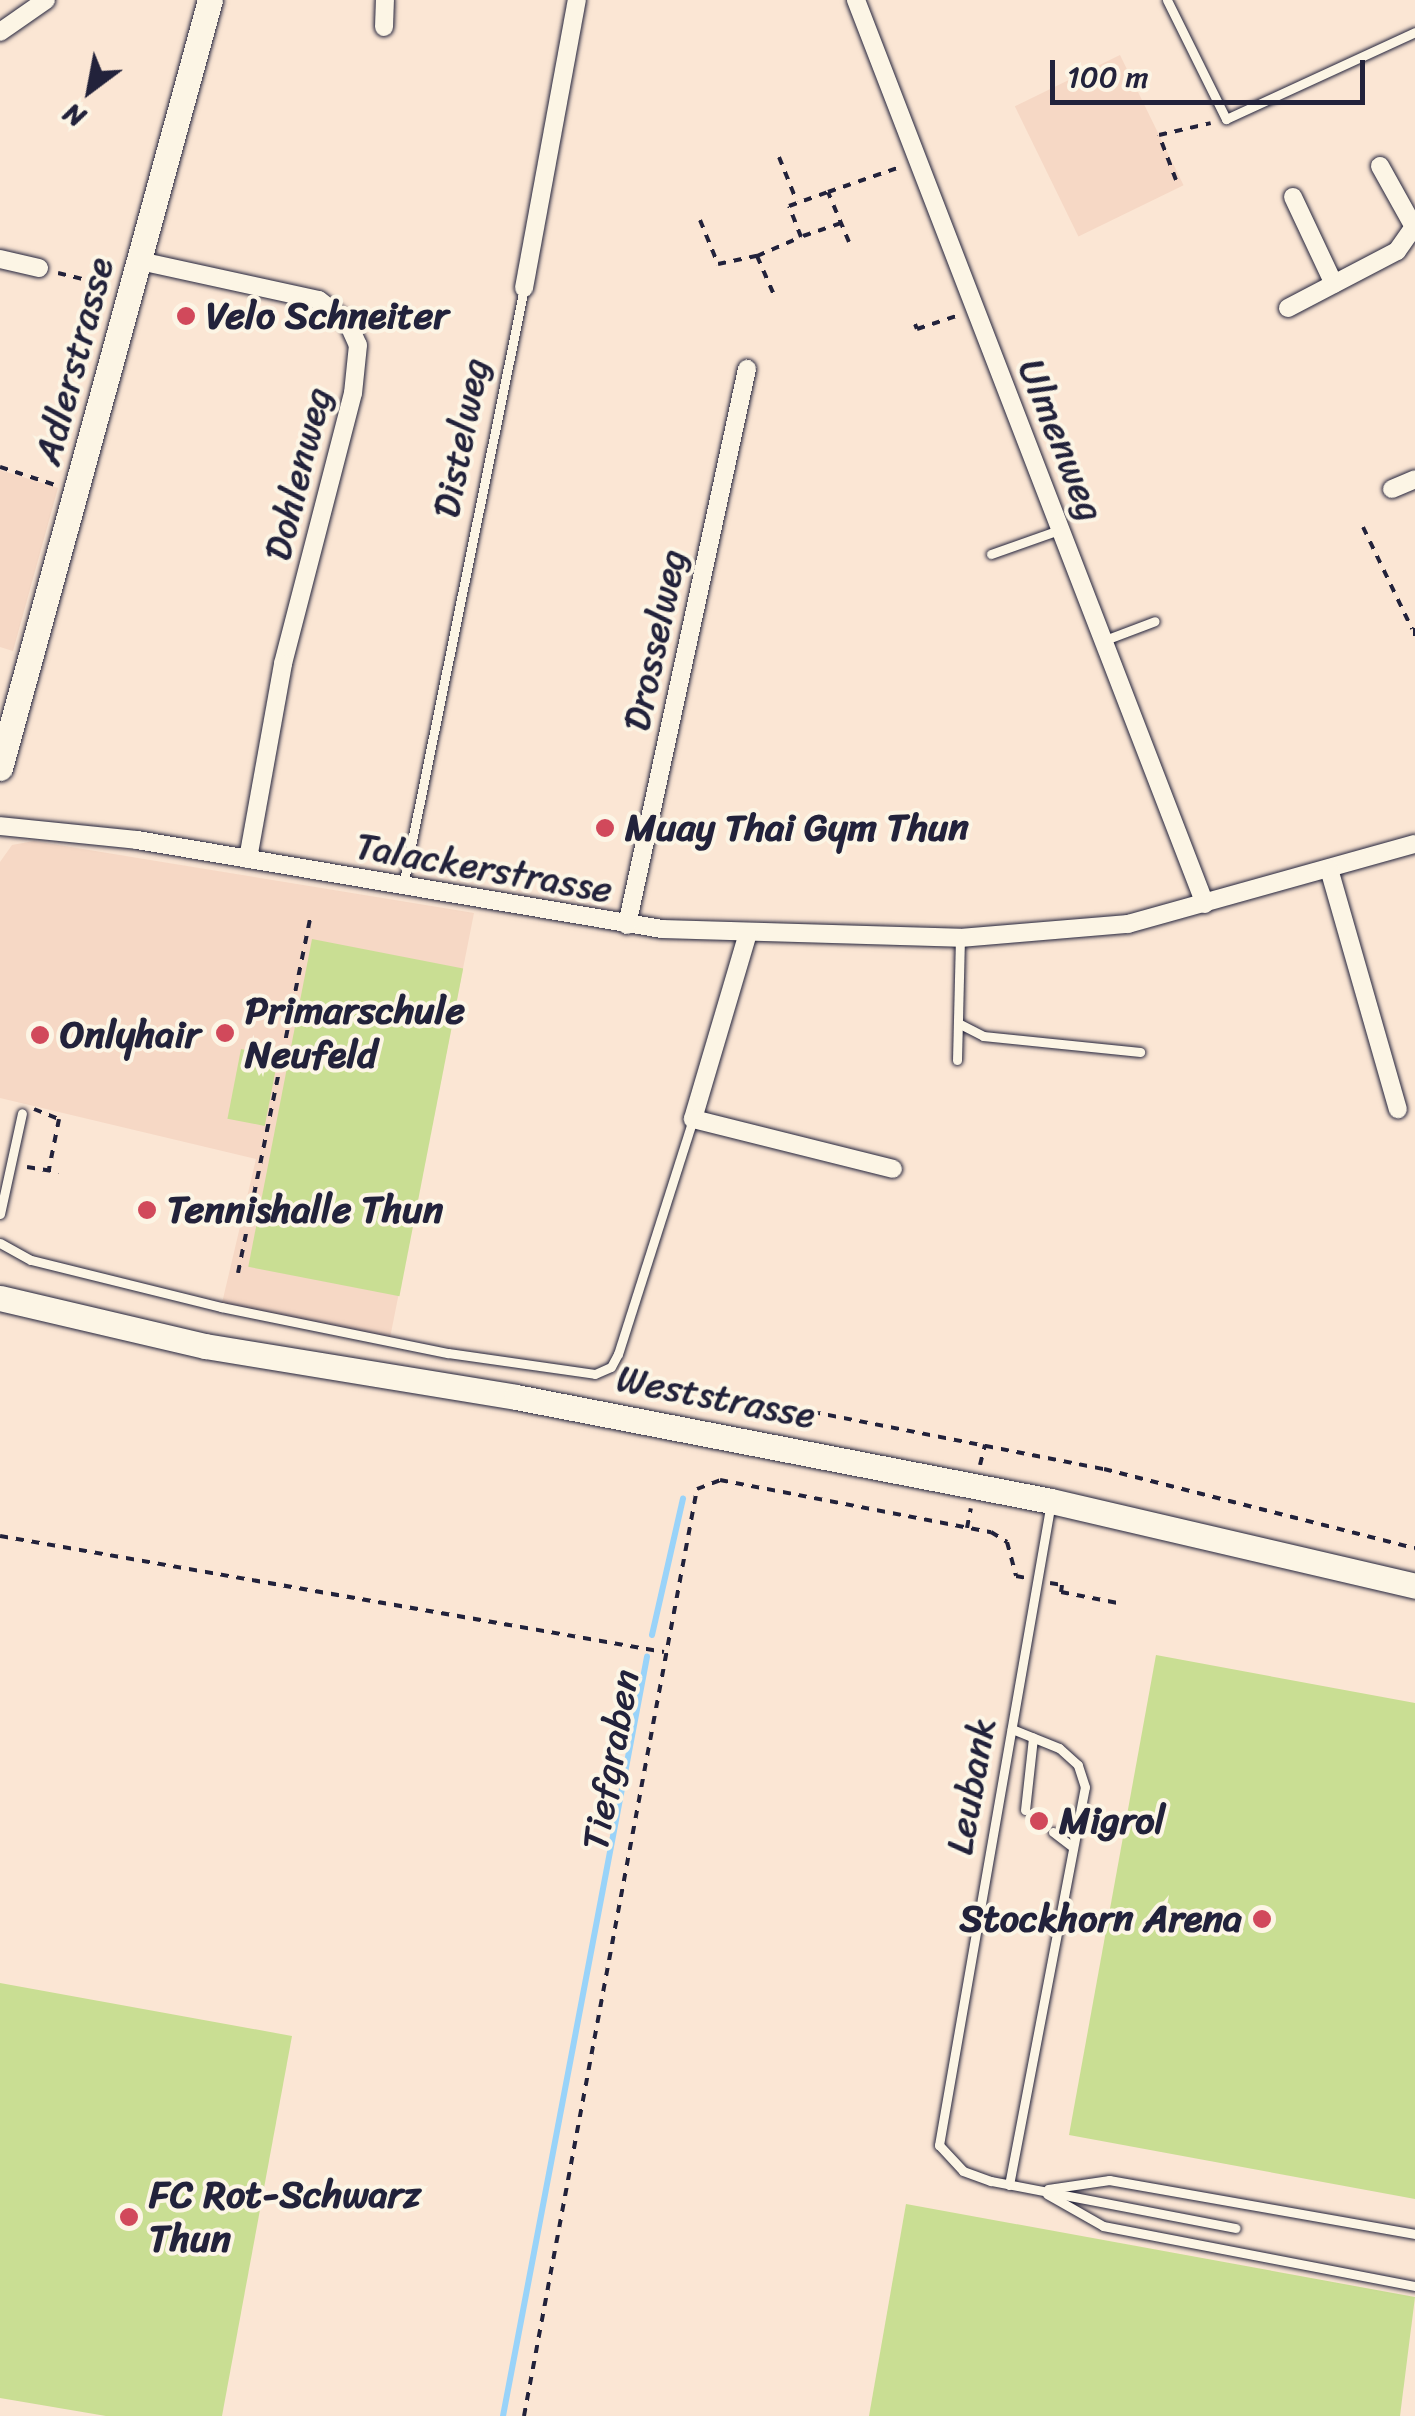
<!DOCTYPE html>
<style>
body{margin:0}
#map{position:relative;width:1415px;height:2416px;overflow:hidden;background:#fbe6d4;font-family:Sriracha,sans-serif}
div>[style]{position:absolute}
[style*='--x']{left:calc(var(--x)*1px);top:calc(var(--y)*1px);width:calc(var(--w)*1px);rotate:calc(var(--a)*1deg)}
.built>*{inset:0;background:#f6d8c5;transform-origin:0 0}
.green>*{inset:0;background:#c9de93;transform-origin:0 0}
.stream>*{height:6px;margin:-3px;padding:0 3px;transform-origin:3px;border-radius:3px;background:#99d3f9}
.path>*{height:4px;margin-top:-2px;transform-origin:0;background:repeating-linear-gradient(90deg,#22223b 0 8px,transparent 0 16px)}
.roads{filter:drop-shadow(0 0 2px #22223b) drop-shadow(0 0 2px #22223b)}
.lane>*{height:9px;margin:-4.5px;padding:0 4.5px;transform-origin:4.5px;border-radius:4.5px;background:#fcf5e5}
.street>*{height:18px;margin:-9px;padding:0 9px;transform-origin:9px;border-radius:9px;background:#fcf5e5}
.secondary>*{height:25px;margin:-12.5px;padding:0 12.5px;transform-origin:12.5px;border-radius:12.5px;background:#fcf5e5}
.dots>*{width:28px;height:28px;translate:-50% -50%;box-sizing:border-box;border:5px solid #fcf5e5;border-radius:50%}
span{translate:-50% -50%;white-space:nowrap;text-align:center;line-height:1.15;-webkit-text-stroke:8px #fcf5e5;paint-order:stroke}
.poi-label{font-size:38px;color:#22223b;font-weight:700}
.left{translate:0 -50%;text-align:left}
.right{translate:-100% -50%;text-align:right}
.street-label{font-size:38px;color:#22223b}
.north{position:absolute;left:40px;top:40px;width:100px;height:100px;-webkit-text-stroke:8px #fcf5e5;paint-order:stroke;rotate:212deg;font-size:28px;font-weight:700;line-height:40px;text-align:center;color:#22223b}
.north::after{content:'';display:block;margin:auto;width:35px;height:45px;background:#22223b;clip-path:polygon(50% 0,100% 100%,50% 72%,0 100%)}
.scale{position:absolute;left:1050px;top:60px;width:315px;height:45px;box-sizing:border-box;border:5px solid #22223b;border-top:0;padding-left:12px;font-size:30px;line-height:35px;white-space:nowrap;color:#22223b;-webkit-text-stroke:8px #fcf5e5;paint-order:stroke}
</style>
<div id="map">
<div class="built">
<div style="left:1120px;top:55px;width:145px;height:117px;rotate:64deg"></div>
<div style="clip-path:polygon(0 470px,58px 488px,13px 651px,0 647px)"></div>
<div style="clip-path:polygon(34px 841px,474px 913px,390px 1338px,222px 1303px,256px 1159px,0 1098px,0 862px,12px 845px)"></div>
</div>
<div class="green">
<div style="left:312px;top:939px;width:154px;height:334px;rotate:11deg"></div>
<div style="left:241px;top:1049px;width:38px;height:71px;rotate:11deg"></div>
<div style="clip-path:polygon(1156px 1655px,1415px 1703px,1415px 2199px,1069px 2135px)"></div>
<div style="clip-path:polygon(0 1983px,292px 2036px,222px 2416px,106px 2416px,0 2398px)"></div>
<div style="clip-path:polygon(906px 2204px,1415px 2297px,1400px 2416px,869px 2416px)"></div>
</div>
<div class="stream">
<div style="--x:652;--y:1635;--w:140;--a:-77.2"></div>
<div style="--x:503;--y:2416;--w:773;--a:-79.26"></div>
</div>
<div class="path">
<div style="--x:779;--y:157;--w:48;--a:68.2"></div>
<div style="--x:1176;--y:180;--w:48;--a:-110.7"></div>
<div style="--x:1159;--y:135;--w:53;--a:-13"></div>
<div style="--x:700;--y:220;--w:48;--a:67.8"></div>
<div style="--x:718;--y:264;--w:40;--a:-12"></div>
<div style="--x:757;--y:256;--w:43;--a:66.4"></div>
<div style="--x:803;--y:236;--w:40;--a:-18.9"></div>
<div style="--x:849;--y:242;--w:54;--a:-112.8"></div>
<div style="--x:828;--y:192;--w:76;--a:-19.1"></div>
<div style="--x:757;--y:256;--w:48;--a:-23.4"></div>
<div style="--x:801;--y:237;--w:33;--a:-111"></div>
<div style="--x:789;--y:206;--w:41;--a:-19.7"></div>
<div style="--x:58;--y:273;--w:50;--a:13.8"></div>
<div style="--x:915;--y:324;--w:5;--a:68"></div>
<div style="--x:917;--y:329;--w:41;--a:-18.4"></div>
<div style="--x:0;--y:467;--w:58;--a:18.1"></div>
<div style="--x:1363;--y:527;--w:113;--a:64.3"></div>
<div style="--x:1415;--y:628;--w:8;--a:90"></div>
<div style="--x:34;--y:1109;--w:27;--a:22"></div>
<div style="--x:59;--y:1119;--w:51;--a:101.3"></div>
<div style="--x:27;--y:1167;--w:32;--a:9"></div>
<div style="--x:238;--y:1273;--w:367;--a:-78.5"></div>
<div style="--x:624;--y:1375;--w:489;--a:11.1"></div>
<div style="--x:1104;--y:1469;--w:321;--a:14.3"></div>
<div style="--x:980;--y:1465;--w:21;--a:-76"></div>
<div style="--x:967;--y:1528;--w:20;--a:-79"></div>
<div style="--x:0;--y:1536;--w:674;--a:9.91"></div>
<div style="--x:1050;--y:1583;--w:12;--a:9"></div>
<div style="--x:1062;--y:1585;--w:7;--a:98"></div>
<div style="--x:1061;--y:1592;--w:63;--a:11"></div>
<div style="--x:524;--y:2416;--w:943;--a:-79.43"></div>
<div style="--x:697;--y:1489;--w:25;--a:-21"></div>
<div style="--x:720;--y:1480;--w:276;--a:10.9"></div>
<div style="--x:991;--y:1532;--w:19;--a:32"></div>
<div style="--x:1007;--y:1542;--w:35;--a:75"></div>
<div style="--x:1016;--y:1576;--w:10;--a:11"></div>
</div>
<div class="roads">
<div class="lane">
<div style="--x:1167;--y:0;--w:133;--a:63.6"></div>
<div style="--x:1226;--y:119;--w:208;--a:-24.7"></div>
<div style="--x:991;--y:554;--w:72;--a:-19.4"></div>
<div style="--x:1105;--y:640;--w:53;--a:-20.8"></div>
<div style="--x:403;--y:885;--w:609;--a:-78.54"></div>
<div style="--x:958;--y:1023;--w:28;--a:27"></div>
<div style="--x:983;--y:1036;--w:158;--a:5.8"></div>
<div style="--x:957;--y:1060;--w:122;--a:-88.6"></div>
<div style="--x:0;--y:1214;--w:103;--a:-77.7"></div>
<div style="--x:0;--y:1243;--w:35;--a:29"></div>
<div style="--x:31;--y:1260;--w:196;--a:13.9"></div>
<div style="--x:221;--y:1307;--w:232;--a:11.5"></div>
<div style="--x:448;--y:1353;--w:148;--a:8.1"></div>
<div style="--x:595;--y:1374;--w:17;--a:-24"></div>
<div style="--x:611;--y:1367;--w:15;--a:-62"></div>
<div style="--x:618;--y:1354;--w:247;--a:-72.3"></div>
<div style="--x:1051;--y:1502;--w:653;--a:99.88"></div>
<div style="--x:939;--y:2145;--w:35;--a:47"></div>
<div style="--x:963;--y:2171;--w:30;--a:20"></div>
<div style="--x:991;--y:2181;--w:249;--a:10.9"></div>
<div style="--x:1025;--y:1810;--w:73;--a:-83.7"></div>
<div style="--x:1053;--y:1832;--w:25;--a:37"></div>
<div style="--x:1009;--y:2185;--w:405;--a:-79.2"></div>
<div style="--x:1085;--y:1787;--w:23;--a:-108"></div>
<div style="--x:1078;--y:1765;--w:25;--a:-138"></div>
<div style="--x:1059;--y:1748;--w:51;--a:-158"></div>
<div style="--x:1048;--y:2189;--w:62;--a:-8.4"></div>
<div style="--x:1109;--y:2180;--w:311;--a:10"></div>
<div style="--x:1047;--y:2194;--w:64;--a:29.7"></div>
<div style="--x:1103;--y:2226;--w:318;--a:10.9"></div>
</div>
<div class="street">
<div style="--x:856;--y:0;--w:969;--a:68.89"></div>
<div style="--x:384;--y:27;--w:27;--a:-88"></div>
<div style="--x:0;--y:32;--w:56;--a:-34.8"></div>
<div style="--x:1380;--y:166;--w:70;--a:60.9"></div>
<div style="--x:1293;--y:197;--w:96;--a:64.8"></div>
<div style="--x:0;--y:259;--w:40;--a:13"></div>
<div style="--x:140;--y:261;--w:183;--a:12.3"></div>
<div style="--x:319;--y:300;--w:37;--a:38"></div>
<div style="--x:348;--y:323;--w:24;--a:66"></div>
<div style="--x:358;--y:345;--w:48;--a:95.9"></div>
<div style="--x:353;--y:393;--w:280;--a:104.5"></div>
<div style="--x:283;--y:664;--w:198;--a:100.2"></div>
<div style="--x:524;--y:288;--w:293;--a:-79.6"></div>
<div style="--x:1288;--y:308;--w:123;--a:-27.6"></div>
<div style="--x:1397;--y:251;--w:29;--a:-55"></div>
<div style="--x:1392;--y:489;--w:25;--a:-23"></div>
<div style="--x:0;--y:826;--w:138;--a:5.8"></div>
<div style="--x:137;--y:840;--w:532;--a:9.62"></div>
<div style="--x:662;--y:929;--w:298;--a:1.7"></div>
<div style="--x:960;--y:938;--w:169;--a:-4.8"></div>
<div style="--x:1128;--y:924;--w:298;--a:-15.6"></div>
<div style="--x:1329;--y:869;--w:250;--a:74"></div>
<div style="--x:627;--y:925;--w:569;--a:-77.82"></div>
<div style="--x:748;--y:933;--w:194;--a:106.5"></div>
<div style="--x:693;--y:1119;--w:206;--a:14"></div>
</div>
<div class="secondary">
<div style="--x:0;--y:768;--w:796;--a:-74.71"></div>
<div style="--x:0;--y:1298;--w:211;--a:13.2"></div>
<div style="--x:205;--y:1346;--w:315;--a:9.3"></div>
<div style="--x:516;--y:1397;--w:545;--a:11"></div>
<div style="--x:1051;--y:1501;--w:374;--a:13.1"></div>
</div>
</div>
<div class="dots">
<div style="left:186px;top:316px;background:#d1495b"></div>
<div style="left:605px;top:828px;background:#d1495b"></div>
<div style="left:225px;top:1033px;background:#d1495b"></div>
<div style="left:40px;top:1035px;background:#d1495b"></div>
<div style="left:147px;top:1210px;background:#d1495b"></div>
<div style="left:1039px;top:1821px;background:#d1495b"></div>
<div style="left:1262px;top:1919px;background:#d1495b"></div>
<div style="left:129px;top:2217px;background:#d1495b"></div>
</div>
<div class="poi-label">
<span class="left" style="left:206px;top:316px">Velo Schneiter</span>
<span class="left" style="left:625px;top:828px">Muay Thai Gym Thun</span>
<span class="left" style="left:245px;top:1033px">Primarschule<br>Neufeld</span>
<span class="left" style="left:60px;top:1035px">Onlyhair</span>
<span class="left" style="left:167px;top:1210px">Tennishalle Thun</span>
<span class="left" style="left:1059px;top:1821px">Migrol</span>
<span class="right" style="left:1242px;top:1919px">Stockhorn Arena</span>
<span class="left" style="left:149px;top:2217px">FC Rot-Schwarz<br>Thun</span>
</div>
<div class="street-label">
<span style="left:74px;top:361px;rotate:-75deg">Adlerstrasse</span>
<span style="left:461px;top:438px;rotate:-79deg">Distelweg</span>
<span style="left:1061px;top:440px;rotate:68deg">Ulmenweg</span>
<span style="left:298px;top:474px;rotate:-76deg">Dohlenweg</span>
<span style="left:655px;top:640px;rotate:-78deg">Drosselweg</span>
<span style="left:484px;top:868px;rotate:10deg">Talackerstrasse</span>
<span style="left:716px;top:1397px;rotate:11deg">Weststrasse</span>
<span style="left:611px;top:1760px;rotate:-80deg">Tiefgraben</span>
<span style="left:971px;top:1786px;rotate:-80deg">Leubank</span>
</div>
<div class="north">N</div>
<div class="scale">100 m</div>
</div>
